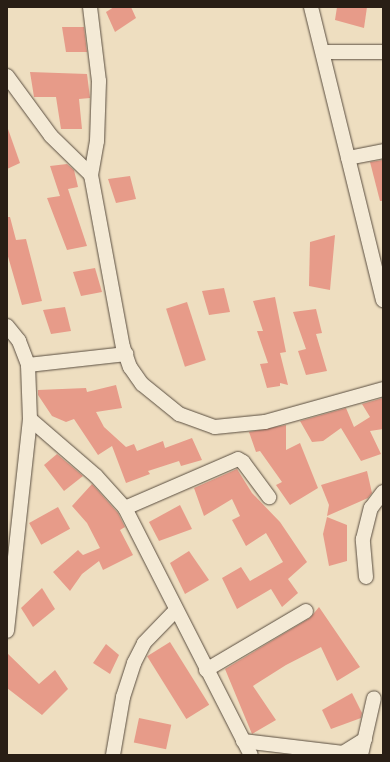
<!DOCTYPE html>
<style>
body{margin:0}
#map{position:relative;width:390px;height:762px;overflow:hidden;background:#eedec0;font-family:"EB Garamond",serif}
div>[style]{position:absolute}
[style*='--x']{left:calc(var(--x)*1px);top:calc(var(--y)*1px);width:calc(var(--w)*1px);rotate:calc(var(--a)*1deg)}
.building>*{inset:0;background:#e79b89;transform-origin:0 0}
.roads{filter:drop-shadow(0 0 1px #5a4e40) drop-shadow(0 0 1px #5a4e40)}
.minor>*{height:14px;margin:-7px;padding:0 7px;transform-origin:7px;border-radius:7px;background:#f4ead6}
span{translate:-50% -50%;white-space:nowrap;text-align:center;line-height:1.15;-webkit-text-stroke:3px #f4ead6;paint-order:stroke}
.frame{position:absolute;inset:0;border:8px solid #291e15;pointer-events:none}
</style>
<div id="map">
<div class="building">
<div style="clip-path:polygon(114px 7px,131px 7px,136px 18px,115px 32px,106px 12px)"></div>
<div style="clip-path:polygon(337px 7px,367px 7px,364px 28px,335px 20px)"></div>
<div style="clip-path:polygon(62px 27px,84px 27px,87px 52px,66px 52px)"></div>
<div style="clip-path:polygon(30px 72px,87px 74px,90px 98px,79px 99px,82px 129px,61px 129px,56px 97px,34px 97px)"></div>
<div style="clip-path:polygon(8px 129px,20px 163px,7px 169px,7px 130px)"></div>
<div style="clip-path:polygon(383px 160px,383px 201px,380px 201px,370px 162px)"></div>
<div style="clip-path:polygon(67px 164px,74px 170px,78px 187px,68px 189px,87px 246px,67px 250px,47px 198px,60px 196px,50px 166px)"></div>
<div style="clip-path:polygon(130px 176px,136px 199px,116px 203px,108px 179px)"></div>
<div style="clip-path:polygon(7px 217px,10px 217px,16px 240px,26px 239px,42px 301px,22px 305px,7px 253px)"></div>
<div style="clip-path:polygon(335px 235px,330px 290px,309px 286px,310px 242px)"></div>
<div style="clip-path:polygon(95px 268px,102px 292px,81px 296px,73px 272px)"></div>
<div style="clip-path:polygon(224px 288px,230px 312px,209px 315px,202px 291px)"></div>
<div style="clip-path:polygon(275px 297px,286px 352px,280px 353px,288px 385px,280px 383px,280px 386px,267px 388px,260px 364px,268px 363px,257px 331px,263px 331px,253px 301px)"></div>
<div style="left:187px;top:302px;width:61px;height:22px;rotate:72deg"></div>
<div style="clip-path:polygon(65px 307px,71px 331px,51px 334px,43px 310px)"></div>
<div style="clip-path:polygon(316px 309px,322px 333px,316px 334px,327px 371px,306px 375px,298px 351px,306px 349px,293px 312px)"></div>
<div style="clip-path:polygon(116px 385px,122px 408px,96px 412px,104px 427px,126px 447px,134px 444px,137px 451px,163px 441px,165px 448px,192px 438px,202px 460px,181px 466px,179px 461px,148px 471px,150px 474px,126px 483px,112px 446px,98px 455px,74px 419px,66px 422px,52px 416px,38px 395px,38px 390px,86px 388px,87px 392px)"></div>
<div style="clip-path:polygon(383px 398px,383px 429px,370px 431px,381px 454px,361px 461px,341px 428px,323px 441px,312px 442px,300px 421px,346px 408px,354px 427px,370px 417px,362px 404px)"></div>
<div style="clip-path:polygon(286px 425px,286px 450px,300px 443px,318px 488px,290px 505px,276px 485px,282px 482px,260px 451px,256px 452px,249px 432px)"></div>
<div style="clip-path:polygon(57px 454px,83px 476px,64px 491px,44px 465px)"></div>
<div style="clip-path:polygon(237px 469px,252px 493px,280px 522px,307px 562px,288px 579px,298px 593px,282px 607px,271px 589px,237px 609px,222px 578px,241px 567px,250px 581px,283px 562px,266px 533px,246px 546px,232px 520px,240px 516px,232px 499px,204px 516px,194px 488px)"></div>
<div style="clip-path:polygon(367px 471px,372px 493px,368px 498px,327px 516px,329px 505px,321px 485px)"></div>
<div style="clip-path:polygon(92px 484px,118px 513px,125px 527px,120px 530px,133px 555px,103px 570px,99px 561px,82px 574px,70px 591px,53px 572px,78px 550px,83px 555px,100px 548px,87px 523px,72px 506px)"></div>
<div style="clip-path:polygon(180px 505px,192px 529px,159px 541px,149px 522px)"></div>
<div style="left:58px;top:507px;width:25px;height:33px;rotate:61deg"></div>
<div style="clip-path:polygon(327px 517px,347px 525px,347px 561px,329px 566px,323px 534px)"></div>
<div style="clip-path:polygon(189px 551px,209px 580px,185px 594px,170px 563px)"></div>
<div style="clip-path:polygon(42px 588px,55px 609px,33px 627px,21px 608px)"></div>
<div style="clip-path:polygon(319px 607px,360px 667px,337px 681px,321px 647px,286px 665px,253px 686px,276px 720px,252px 734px,225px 669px,310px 618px)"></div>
<div style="left:170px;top:642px;width:74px;height:27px;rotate:58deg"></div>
<div style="clip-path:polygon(106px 644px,119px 655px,110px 674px,93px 663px)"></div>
<div style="clip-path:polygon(7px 653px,39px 684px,55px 670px,68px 689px,42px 715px,7px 688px)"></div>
<div style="clip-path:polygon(352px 693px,362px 713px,361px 718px,331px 729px,322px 710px)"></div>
<div style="left:139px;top:718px;width:33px;height:25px;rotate:12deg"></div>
</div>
<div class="roads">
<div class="minor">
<div style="--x:90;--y:7;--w:75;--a:83.1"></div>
<div style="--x:99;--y:81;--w:60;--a:91.9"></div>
<div style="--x:97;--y:141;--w:35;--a:100"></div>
<div style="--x:311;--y:7;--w:302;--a:76.2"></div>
<div style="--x:324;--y:52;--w:59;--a:0"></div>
<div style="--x:7;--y:76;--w:74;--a:53.7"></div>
<div style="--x:51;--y:136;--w:56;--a:44.3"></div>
<div style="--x:91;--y:175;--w:175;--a:79.5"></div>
<div style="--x:123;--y:347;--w:21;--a:71"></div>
<div style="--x:130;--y:367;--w:21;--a:55"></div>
<div style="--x:142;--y:384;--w:48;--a:39"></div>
<div style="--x:179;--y:414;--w:38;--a:20"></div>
<div style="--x:215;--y:427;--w:50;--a:-5.7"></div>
<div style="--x:265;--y:422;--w:123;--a:-15.6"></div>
<div style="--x:348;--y:158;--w:36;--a:-11"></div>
<div style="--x:7;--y:326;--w:19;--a:51"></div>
<div style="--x:19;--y:341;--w:26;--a:69"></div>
<div style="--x:28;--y:365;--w:54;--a:87.9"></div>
<div style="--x:30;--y:419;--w:213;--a:96.2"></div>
<div style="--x:28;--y:365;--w:99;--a:-6.4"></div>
<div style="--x:30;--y:419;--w:87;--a:40.8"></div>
<div style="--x:96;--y:476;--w:43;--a:47.8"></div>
<div style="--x:125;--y:508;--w:277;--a:63"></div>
<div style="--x:125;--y:508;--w:123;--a:-23.4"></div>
<div style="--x:238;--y:459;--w:6;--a:31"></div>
<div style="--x:243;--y:462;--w:44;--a:53.4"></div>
<div style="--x:366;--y:577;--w:38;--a:-95"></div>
<div style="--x:363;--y:539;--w:32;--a:-76"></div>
<div style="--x:371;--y:508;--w:20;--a:-53"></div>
<div style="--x:206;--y:670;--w:116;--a:-30.5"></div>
<div style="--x:243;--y:741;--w:101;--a:6.8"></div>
<div style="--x:343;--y:753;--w:26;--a:-32"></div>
<div style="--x:113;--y:755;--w:59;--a:-80.2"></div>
<div style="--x:123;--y:697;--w:36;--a:-72"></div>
<div style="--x:134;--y:663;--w:22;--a:-63"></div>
<div style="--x:144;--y:643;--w:45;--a:-45.9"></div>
<div style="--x:361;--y:755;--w:58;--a:-77.2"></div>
</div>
</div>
<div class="frame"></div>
</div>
